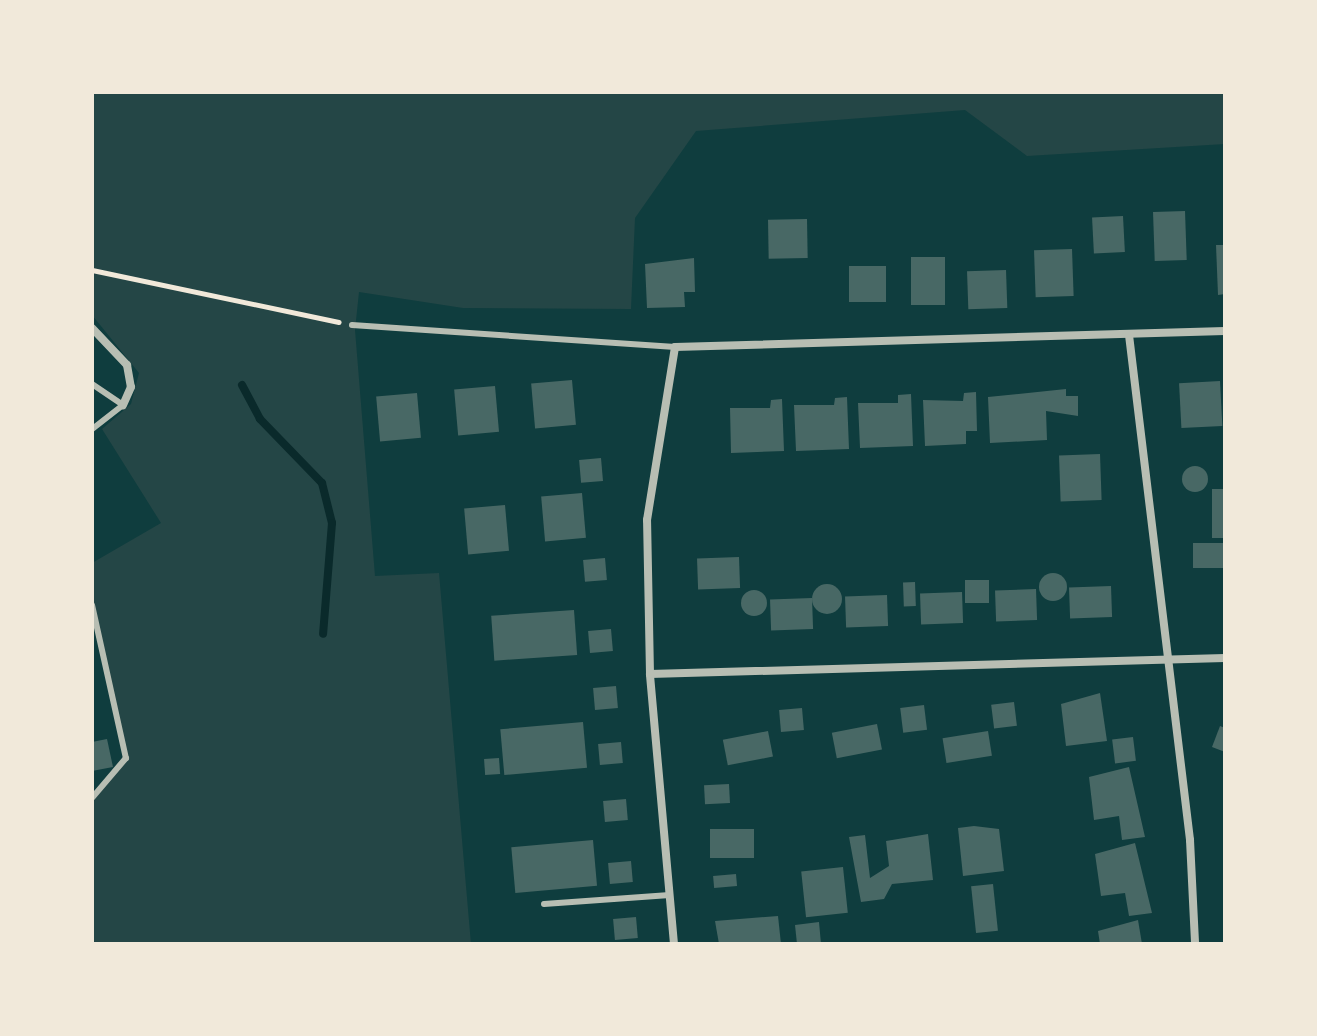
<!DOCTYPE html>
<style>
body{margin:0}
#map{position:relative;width:1317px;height:1036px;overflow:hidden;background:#0f3d3e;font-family:"IBM Plex Sans",sans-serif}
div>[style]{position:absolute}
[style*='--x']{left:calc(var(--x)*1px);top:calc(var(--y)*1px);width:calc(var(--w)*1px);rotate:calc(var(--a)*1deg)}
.green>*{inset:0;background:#244646}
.stream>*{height:8px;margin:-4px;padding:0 4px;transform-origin:4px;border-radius:4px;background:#0a2a2b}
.building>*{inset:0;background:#486865;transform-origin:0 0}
.round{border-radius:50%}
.path>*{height:5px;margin:-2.5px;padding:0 2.5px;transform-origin:2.5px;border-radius:2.5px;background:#f1e9da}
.service>*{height:6px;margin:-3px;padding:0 3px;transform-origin:3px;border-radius:3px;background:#b8beb3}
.minor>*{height:8px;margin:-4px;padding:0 4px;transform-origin:4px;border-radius:4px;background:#b8beb3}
span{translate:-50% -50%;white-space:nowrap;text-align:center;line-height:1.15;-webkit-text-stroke:8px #f1e9da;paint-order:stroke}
.frame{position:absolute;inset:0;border:94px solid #f1e9da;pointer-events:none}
</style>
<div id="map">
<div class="green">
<div style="clip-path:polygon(92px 92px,1225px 92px,1225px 144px,1027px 156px,965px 110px,696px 131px,635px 218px,631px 309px,463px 308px,359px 292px,355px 330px,375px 576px,439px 573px,471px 944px,92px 944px,92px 798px,126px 758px,92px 611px,92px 563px,161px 523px,102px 429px,131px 404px,139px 373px,92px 315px)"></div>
</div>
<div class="stream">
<div style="--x:242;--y:385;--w:38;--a:62"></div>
<div style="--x:260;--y:419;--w:89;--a:45.9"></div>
<div style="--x:322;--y:483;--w:41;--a:76"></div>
<div style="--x:332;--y:523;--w:111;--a:94.6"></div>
</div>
<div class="building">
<div style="left:1185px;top:211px;width:49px;height:32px;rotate:88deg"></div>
<div style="left:1123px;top:216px;width:36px;height:31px;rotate:87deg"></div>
<div style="left:807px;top:219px;width:39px;height:39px;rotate:89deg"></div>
<div style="clip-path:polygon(1216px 245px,1225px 245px,1225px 294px,1218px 295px)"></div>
<div style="left:1072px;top:249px;width:47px;height:38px;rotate:88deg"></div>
<div style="left:911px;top:257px;width:34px;height:48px"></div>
<div style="clip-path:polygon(694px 258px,695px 292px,684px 292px,685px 307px,647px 308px,645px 264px)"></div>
<div style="left:849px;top:266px;width:37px;height:36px"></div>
<div style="left:1006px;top:270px;width:38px;height:39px;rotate:88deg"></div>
<div style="left:572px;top:380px;width:45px;height:41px;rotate:85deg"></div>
<div style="left:1220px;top:381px;width:45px;height:41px;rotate:87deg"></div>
<div style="left:495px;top:386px;width:46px;height:41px;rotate:85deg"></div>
<div style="clip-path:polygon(1066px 389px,1066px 396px,1078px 396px,1078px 416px,1046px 411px,1047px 440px,990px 443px,988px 397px)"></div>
<div style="clip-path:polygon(976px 392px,977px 431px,966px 431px,966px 444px,925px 446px,923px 400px,963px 401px,964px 393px)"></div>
<div style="left:417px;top:393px;width:45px;height:41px;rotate:85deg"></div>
<div style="clip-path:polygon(911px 394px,913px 446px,860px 448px,858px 403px,898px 403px,898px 395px)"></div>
<div style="clip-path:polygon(847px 397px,849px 449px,796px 451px,794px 405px,834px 405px,835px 398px)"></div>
<div style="clip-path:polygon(782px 399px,784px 451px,731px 453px,730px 408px,770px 408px,771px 400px)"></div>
<div style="left:1100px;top:454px;width:46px;height:41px;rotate:88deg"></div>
<div style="left:601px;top:458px;width:23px;height:22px;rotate:85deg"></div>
<div class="round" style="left:1182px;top:466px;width:26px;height:26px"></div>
<div style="left:1225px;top:489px;width:49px;height:13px;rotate:90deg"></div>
<div style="left:582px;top:493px;width:45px;height:41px;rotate:85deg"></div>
<div style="left:505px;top:505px;width:46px;height:41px;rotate:85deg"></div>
<div style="left:1225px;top:543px;width:25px;height:32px;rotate:90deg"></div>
<div style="left:739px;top:557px;width:31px;height:42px;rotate:88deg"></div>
<div style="left:605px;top:558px;width:22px;height:22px;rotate:85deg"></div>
<div class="round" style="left:1039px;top:573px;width:28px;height:28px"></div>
<div style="left:965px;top:580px;width:24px;height:23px"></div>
<div style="left:915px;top:582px;width:24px;height:12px;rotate:88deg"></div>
<div class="round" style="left:812px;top:584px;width:30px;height:30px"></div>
<div style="left:1111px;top:586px;width:31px;height:42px;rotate:88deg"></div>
<div style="left:1036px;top:589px;width:31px;height:41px;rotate:88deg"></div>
<div class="round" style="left:741px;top:590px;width:26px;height:26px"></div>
<div style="left:962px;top:592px;width:31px;height:42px;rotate:88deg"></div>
<div style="left:887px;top:595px;width:31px;height:42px;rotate:88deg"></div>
<div style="left:812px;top:598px;width:31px;height:42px;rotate:88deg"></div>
<div style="left:574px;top:610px;width:45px;height:83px;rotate:86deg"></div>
<div style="left:611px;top:629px;width:22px;height:23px;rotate:85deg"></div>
<div style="left:616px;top:686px;width:22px;height:23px;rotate:85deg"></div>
<div style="clip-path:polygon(1100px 693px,1107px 741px,1066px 746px,1061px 704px)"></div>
<div style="left:1014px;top:702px;width:24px;height:23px;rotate:83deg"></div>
<div style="left:924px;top:705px;width:25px;height:24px;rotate:83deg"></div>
<div style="left:802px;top:708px;width:22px;height:23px;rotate:85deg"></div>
<div style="left:583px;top:722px;width:46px;height:83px;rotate:85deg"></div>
<div style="left:877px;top:724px;width:26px;height:46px;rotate:79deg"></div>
<div style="clip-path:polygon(1220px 726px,1225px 728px,1225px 752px,1212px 747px)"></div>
<div style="left:768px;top:731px;width:26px;height:46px;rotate:79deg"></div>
<div style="left:988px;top:731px;width:25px;height:46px;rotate:81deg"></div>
<div style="left:1133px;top:737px;width:24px;height:21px;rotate:83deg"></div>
<div style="clip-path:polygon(107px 739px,113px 767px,92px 771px,92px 742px)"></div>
<div style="left:621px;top:742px;width:21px;height:23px;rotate:85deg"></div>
<div style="left:499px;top:758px;width:16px;height:15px;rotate:86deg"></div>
<div style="clip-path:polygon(1129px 767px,1145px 837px,1122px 840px,1119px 816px,1094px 820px,1089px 777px)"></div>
<div style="left:729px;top:784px;width:19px;height:25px;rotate:87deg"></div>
<div style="left:626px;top:799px;width:21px;height:23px;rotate:85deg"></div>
<div style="clip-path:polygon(974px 826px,999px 829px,1004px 871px,963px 876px,958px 828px)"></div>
<div style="left:754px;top:829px;width:29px;height:44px;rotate:90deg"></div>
<div style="clip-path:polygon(928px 834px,933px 880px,892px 884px,884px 899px,861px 902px,849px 837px,865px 835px,870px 878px,889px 866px,886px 841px)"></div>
<div style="left:593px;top:840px;width:46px;height:82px;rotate:85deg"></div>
<div style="clip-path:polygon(1135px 843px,1152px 913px,1129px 916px,1125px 893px,1101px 896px,1095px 854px)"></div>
<div style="left:631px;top:861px;width:21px;height:23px;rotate:85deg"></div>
<div style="left:843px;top:867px;width:46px;height:42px;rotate:84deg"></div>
<div style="left:736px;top:874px;width:12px;height:23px;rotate:85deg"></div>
<div style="left:993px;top:884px;width:47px;height:22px;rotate:84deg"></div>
<div style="clip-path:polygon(778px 916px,781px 944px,719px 944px,715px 921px)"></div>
<div style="left:636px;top:917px;width:21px;height:23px;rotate:85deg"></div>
<div style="clip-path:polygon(1138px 920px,1142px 944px,1100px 944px,1098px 931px)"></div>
<div style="clip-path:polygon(819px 922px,821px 944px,797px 944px,795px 925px)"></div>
</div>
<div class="path">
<div style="--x:92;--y:270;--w:252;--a:11.9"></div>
</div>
<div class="service">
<div style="--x:352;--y:325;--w:324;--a:3.9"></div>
<div style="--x:92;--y:384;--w:37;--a:34"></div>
<div style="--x:123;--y:405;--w:39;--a:142"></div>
<div style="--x:92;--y:605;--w:157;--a:77.5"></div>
<div style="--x:126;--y:758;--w:52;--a:130.4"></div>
<div style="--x:544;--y:904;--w:126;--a:-4.1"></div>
</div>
<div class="minor">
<div style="--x:92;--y:328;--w:51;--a:46.6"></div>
<div style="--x:127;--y:365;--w:22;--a:80"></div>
<div style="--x:131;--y:387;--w:20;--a:114"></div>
<div style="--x:1129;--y:335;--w:509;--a:83.11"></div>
<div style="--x:1190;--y:840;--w:104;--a:87.2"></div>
<div style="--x:650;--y:674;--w:575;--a:-1.59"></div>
<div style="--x:674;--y:944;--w:271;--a:-95.1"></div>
<div style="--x:650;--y:674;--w:154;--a:-91.1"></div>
<div style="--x:647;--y:520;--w:175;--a:-80.8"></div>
<div style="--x:675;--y:347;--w:550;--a:-1.67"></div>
</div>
<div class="frame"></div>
</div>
